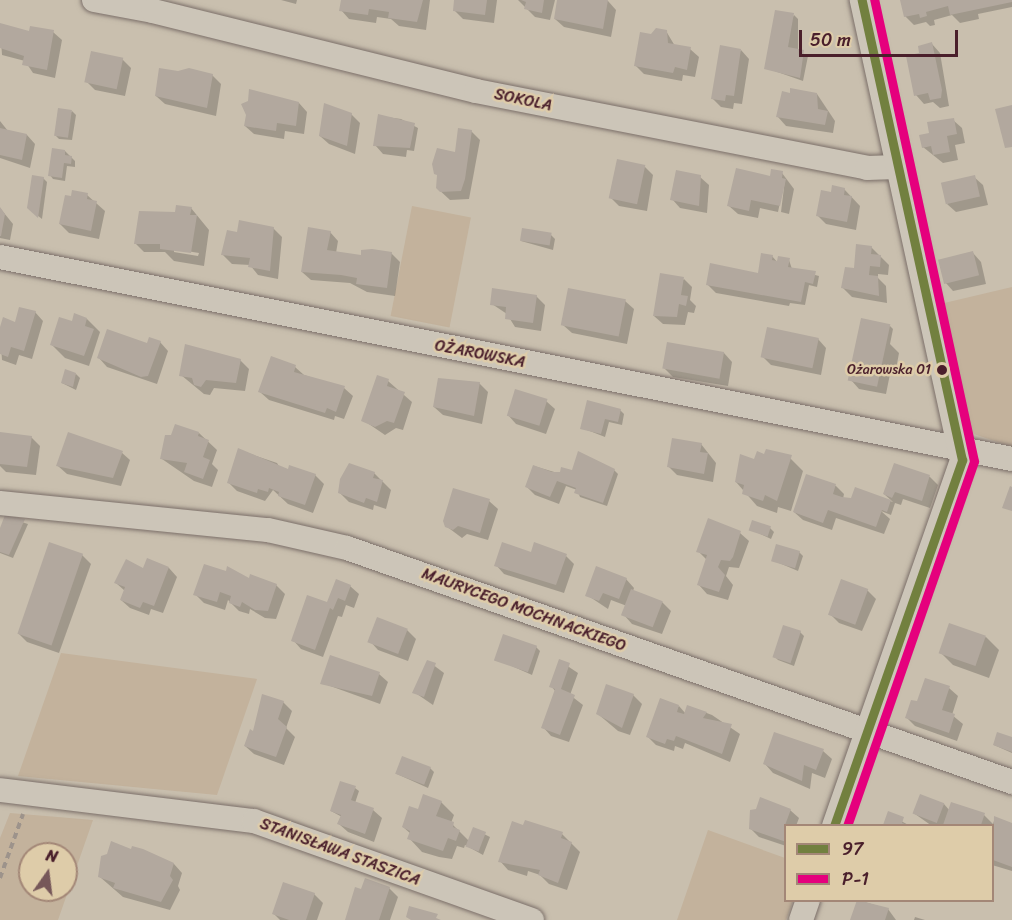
<!DOCTYPE html>
<meta charset="utf-8">
<style>
body{margin:0}
#map{position:relative;width:1012px;height:920px;overflow:hidden;background:#c9bfae;font-family:Sriracha,sans-serif}
div>[style]{position:absolute}
[style*='--x']{left:calc(var(--x)*1px);top:calc(var(--y)*1px);width:calc(var(--w)*1px);rotate:calc(var(--a)*1deg)}
.green>*{inset:0;background:#c3b29c;transform-origin:0 0}
.shadow>*{inset:0;background:#0003}
.building>*{inset:0;background:#b2a89e;transform-origin:0 0}
.path>*{height:4px;margin-top:-2px;transform-origin:0;background:repeating-linear-gradient(90deg,#9d938b 0 6px,transparent 0 10.5px)}
.roads{filter:drop-shadow(0 0 2px #7b6f69) drop-shadow(0 0 2px #7b6f69)}
.minor>*{height:24px;margin:-12px;padding:0 12px;transform-origin:12px;border-radius:12px;background:#ccc5b8}
.bus-1>*{height:9px;margin:-4.5px;padding:0 4.5px;transform-origin:4.5px;border-radius:4.5px;background:#72803f}
.bus-2>*{height:9px;margin:-4.5px;padding:0 4.5px;transform-origin:4.5px;border-radius:4.5px;background:#e5007d}
.dots>*{width:16px;height:16px;translate:-50% -50%;box-sizing:border-box;border:3px solid #decca9;border-radius:50%}
span{translate:-50% -50%;white-space:nowrap;text-align:center;line-height:1.15;-webkit-text-stroke:5px #decca9;paint-order:stroke}
.bus-label{font-size:14px;color:#4a1f2b}
.right{translate:-100% -50%;text-align:right}
.street-label{font-size:16px;color:#4a1f2b}
.legend{position:absolute;left:784px;top:824px;width:210px;height:78px;box-sizing:border-box;background:#decca9;border:2px solid #a38777;margin:0;padding:8px 10px;list-style:none;font-size:18px;color:#4a1f2b}
.legend li{display:flex;align-items:center;gap:12px;height:30px}
.legend b{width:30px;border:2px solid #a38777}
.north{position:absolute;left:18px;top:842px;width:60px;height:60px;box-sizing:border-box;background:#decca9;border:2px solid #a38777;border-radius:50%;rotate:14deg;font-size:16px;font-weight:700;line-height:24px;text-align:center;color:#4a1f2b}
.north::after{content:'';display:block;margin:auto;width:21px;height:27px;background:#765759;clip-path:polygon(50% 0,100% 100%,50% 72%,0 100%)}
.scale{position:absolute;left:799px;top:30px;width:159px;height:27px;box-sizing:border-box;border:3px solid #4a1f2b;border-top:0;padding-left:8px;font-size:18px;line-height:21px;white-space:nowrap;color:#4a1f2b;-webkit-text-stroke:4px #decca9;paint-order:stroke}
</style>
<div id="map">
<div class="green">
<div style="left:412px;top:206px;width:60px;height:112px;rotate:11deg"></div>
<div style="clip-path:polygon(1012px 287px,1012px 447px,971px 433px,940px 304px)"></div>
<div style="clip-path:polygon(61px 653px,257px 679px,217px 795px,18px 776px)"></div>
<div style="clip-path:polygon(evenodd,10px 813px,93px 820px,58px 920px,0 920px,0 838px,10px 813px,30px 854px,66px 854px,66px 890px,30px 890px,30px 854px)"></div>
<div style="clip-path:polygon(708px 830px,785px 858px,786px 900px,793px 901px,786px 920px,677px 920px)"></div>
</div>
<div class="shadow">
<div style="clip-path:polygon(281px 0,297px 0,296px 4px)"></div>
<div style="clip-path:polygon(342px 0,430px 0,426px 30px,399px 26px,391px 19px,377px 17px,376px 23px,349px 19px,341px 10px)"></div>
<div style="clip-path:polygon(456px 0,497px 0,494px 23px,463px 19px,454px 10px)"></div>
<div style="clip-path:polygon(518px 0,555px 0,550px 20px,535px 17px)"></div>
<div style="clip-path:polygon(559px 0,608px 1px,616px 10px,611px 37px,564px 27px,555px 19px)"></div>
<div style="clip-path:polygon(901px 0,1012px 0,1012px 7px,978px 14px,979px 19px,960px 23px,952px 15px,934px 20px,935px 25px,930px 26px,926px 22px,914px 25px,905px 16px)"></div>
<div style="clip-path:polygon(794px 15px,798px 19px,798px 51px,808px 56px,803px 81px,766px 68px)"></div>
<div style="clip-path:polygon(0 25px,30px 33px,53px 32px,62px 40px,55px 78px,33px 73px,25px 61px,2px 55px)"></div>
<div style="clip-path:polygon(666px 31px,675px 46px,690px 49px,699px 57px,695px 77px,683px 75px,682px 81px,644px 74px,635px 65px,652px 35px)"></div>
<div style="clip-path:polygon(932px 44px,940px 53px,949px 106px,940px 108px,933px 102px,924px 104px,916px 95px,921px 54px)"></div>
<div style="clip-path:polygon(741px 50px,749px 59px,742px 104px,734px 103px,733px 109px,721px 107px,712px 98px)"></div>
<div style="clip-path:polygon(122px 59px,131px 68px,125px 96px,95px 90px,87px 82px)"></div>
<div style="clip-path:polygon(161px 70px,212px 75px,221px 84px,216px 116px,165px 104px,156px 96px)"></div>
<div style="clip-path:polygon(817px 94px,835px 121px,833px 133px,786px 126px,778px 117px)"></div>
<div style="clip-path:polygon(299px 103px,307px 112px,304px 134px,285px 131px,284px 139px,254px 134px,245px 126px)"></div>
<div style="clip-path:polygon(72px 111px,76px 115px,72px 140px,59px 139px,55px 135px)"></div>
<div style="clip-path:polygon(351px 114px,360px 123px,355px 154px,329px 144px,320px 136px)"></div>
<div style="clip-path:polygon(379px 116px,401px 119px,418px 128px,414px 151px,407px 150px,406px 157px,383px 154px,375px 145px)"></div>
<div style="clip-path:polygon(953px 120px,962px 128px,965px 143px,955px 145px,958px 160px,943px 163px,923px 147px,930px 134px)"></div>
<div style="clip-path:polygon(0 121px,8px 131px,27px 135px,35px 144px,30px 168px,0 158px)"></div>
<div style="clip-path:polygon(471px 131px,480px 140px,469px 199px,450px 200px,437px 188px)"></div>
<div style="clip-path:polygon(65px 151px,75px 161px,75px 167px,67px 166px,65px 181px,53px 179px,50px 175px)"></div>
<div style="clip-path:polygon(644px 166px,653px 175px,647px 211px,619px 206px,610px 197px)"></div>
<div style="clip-path:polygon(782px 173px,794px 189px,789px 214px,781px 212px,785px 179px,778px 212px,760px 208px,758px 218px,738px 214px,729px 206px)"></div>
<div style="clip-path:polygon(700px 177px,709px 185px,707px 213px,680px 208px,672px 199px)"></div>
<div style="clip-path:polygon(974px 177px,983px 185px,988px 205px,956px 212px,947px 204px)"></div>
<div style="clip-path:polygon(43px 178px,47px 182px,42px 219px,28px 208px)"></div>
<div style="clip-path:polygon(844px 189px,860px 206px,856px 230px,826px 224px,818px 216px,832px 193px)"></div>
<div style="clip-path:polygon(87px 195px,105px 211px,99px 239px,69px 233px,60px 224px,72px 197px)"></div>
<div style="clip-path:polygon(0 208px,13px 224px,10px 240px,0 238px)"></div>
<div style="clip-path:polygon(evenodd,191px 208px,209px 230px,204px 266px,174px 261px,165px 252px,144px 252px,136px 244px,176px 214px,191px 208px,174px 249px,199px 253px,198px 256px,174px 252px,174px 249px)"></div>
<div style="clip-path:polygon(273px 228px,282px 237px,278px 279px,258px 275px,250px 265px,232px 264px,223px 255px,238px 234px)"></div>
<div style="clip-path:polygon(330px 232px,338px 241px,336px 253px,362px 257px,391px 253px,400px 262px,395px 296px,367px 292px,350px 283px,311px 280px,302px 272px)"></div>
<div style="clip-path:polygon(551px 235px,555px 239px,553px 250px,521px 241px)"></div>
<div style="clip-path:polygon(871px 247px,889px 265px,888px 275px,878px 274px,878px 278px,886px 286px,887px 303px,852px 297px,843px 288px)"></div>
<div style="clip-path:polygon(973px 253px,981px 262px,986px 284px,953px 291px,945px 282px)"></div>
<div style="clip-path:polygon(772px 256px,778px 263px,789px 260px,792px 269px,819px 276px,817px 287px,809px 285px,805px 305px,790px 303px,789px 306px,716px 293px,707px 284px,762px 276px)"></div>
<div style="clip-path:polygon(684px 279px,692px 287px,690px 300px,696px 306px,694px 313px,688px 312px,685px 325px,663px 324px,654px 316px)"></div>
<div style="clip-path:polygon(536px 296px,545px 305px,541px 331px,515px 327px,507px 314px,492px 304px)"></div>
<div style="clip-path:polygon(625px 301px,634px 309px,627px 344px,572px 333px,563px 325px)"></div>
<div style="clip-path:polygon(35px 312px,43px 321px,32px 359px,19px 355px,16px 365px,2px 360px,0 332px)"></div>
<div style="clip-path:polygon(87px 319px,100px 332px,89px 366px,65px 358px,52px 345px,72px 323px)"></div>
<div style="clip-path:polygon(889px 325px,893px 329px,890px 344px,899px 353px,895px 375px,890px 374px,886px 394px,859px 389px,851px 380px)"></div>
<div style="clip-path:polygon(818px 339px,826px 348px,821px 375px,771px 365px,762px 356px)"></div>
<div style="clip-path:polygon(160px 342px,168px 351px,157px 384px,107px 367px,99px 358px)"></div>
<div style="clip-path:polygon(724px 353px,732px 362px,728px 386px,673px 377px,664px 368px)"></div>
<div style="clip-path:polygon(240px 360px,249px 369px,245px 391px,214px 388px,210px 395px,204px 394px,181px 375px)"></div>
<div style="clip-path:polygon(295px 367px,304px 375px,344px 388px,353px 396px,344px 419px,335px 416px,334px 420px,269px 400px,260px 392px)"></div>
<div style="clip-path:polygon(76px 374px,80px 378px,76px 390px,62px 383px)"></div>
<div style="clip-path:polygon(388px 381px,412px 402px,403px 430px,396px 428px,385px 435px,363px 420px)"></div>
<div style="clip-path:polygon(479px 383px,488px 392px,482px 424px,443px 415px,434px 407px)"></div>
<div style="clip-path:polygon(546px 401px,555px 409px,546px 434px,516px 424px,508px 415px)"></div>
<div style="clip-path:polygon(620px 410px,624px 414px,622px 425px,609px 422px,605px 437px,582px 428px)"></div>
<div style="clip-path:polygon(199px 433px,217px 450px,212px 464px,218px 470px,212px 487px,194px 481px,162px 459px)"></div>
<div style="clip-path:polygon(31px 437px,40px 446px,36px 475px,6px 472px,0 466px,0 442px)"></div>
<div style="clip-path:polygon(701px 444px,716px 463px,713px 482px,677px 475px,668px 466px)"></div>
<div style="clip-path:polygon(239px 450px,277px 463px,280px 468px,315px 475px,324px 484px,313px 513px,288px 504px,273px 490px,265px 501px,237px 491px,228px 482px)"></div>
<div style="clip-path:polygon(121px 452px,130px 460px,121px 486px,67px 474px,58px 466px)"></div>
<div style="clip-path:polygon(790px 458px,803px 471px,791px 511px,778px 507px,777px 513px,757px 506px,736px 482px,755px 461px)"></div>
<div style="clip-path:polygon(895px 464px,930px 477px,938px 485px,930px 508px,903px 499px,901px 505px,895px 503px,891px 515px,881px 511px,890px 519px,884px 534px,836px 518px,832px 530px,803px 520px,794px 512px,807px 476px,836px 486px,844px 494px,843px 499px,858px 503px,856px 489px,893px 502px,884px 494px)"></div>
<div style="clip-path:polygon(534px 466px,561px 474px,614px 470px,618px 474px,607px 506px,580px 497px,577px 490px,566px 486px,559px 504px,535px 495px,526px 486px)"></div>
<div style="clip-path:polygon(374px 473px,391px 490px,386px 509px,374px 505px,373px 510px,349px 502px,340px 493px)"></div>
<div style="clip-path:polygon(489px 501px,498px 509px,488px 540px,467px 534px,462px 538px,446px 526px)"></div>
<div style="clip-path:polygon(6px 517px,28px 524px,13px 558px,0 553px,0 533px)"></div>
<div style="clip-path:polygon(770px 528px,774px 532px,771px 539px,750px 529px)"></div>
<div style="clip-path:polygon(740px 533px,749px 541px,739px 568px,729px 567px,726px 576px,733px 585px,728px 600px,707px 594px,699px 585px,707px 560px,698px 551px)"></div>
<div style="clip-path:polygon(799px 552px,803px 556px,798px 571px,772px 560px)"></div>
<div style="clip-path:polygon(82px 555px,91px 564px,59px 653px,27px 642px,19px 634px)"></div>
<div style="clip-path:polygon(566px 556px,574px 564px,564px 593px,504px 574px,496px 565px)"></div>
<div style="clip-path:polygon(169px 568px,177px 577px,163px 613px,151px 609px,149px 615px,130px 608px,121px 600px,125px 591px,116px 583px,144px 570px)"></div>
<div style="clip-path:polygon(626px 579px,634px 588px,633px 591px,662px 602px,671px 611px,662px 634px,632px 624px,624px 615px,627px 606px,611px 600px,608px 609px,587px 595px)"></div>
<div style="clip-path:polygon(249px 580px,276px 585px,285px 594px,276px 619px,265px 618px,250px 609px,249px 614px,239px 611px,228px 600px,225px 610px,204px 603px,195px 594px)"></div>
<div style="clip-path:polygon(350px 586px,359px 594px,354px 608px,346px 605px,342px 617px,338px 616px,323px 657px,301px 649px,293px 640px)"></div>
<div style="clip-path:polygon(867px 590px,876px 599px,862px 631px,839px 623px,831px 615px)"></div>
<div style="clip-path:polygon(407px 630px,416px 639px,408px 661px,378px 650px,370px 641px)"></div>
<div style="clip-path:polygon(800px 632px,804px 636px,794px 666px,778px 660px,774px 656px)"></div>
<div style="clip-path:polygon(986px 637px,999px 650px,989px 678px,953px 665px,940px 652px)"></div>
<div style="clip-path:polygon(536px 647px,540px 651px,532px 675px,496px 659px)"></div>
<div style="clip-path:polygon(428px 661px,444px 673px,433px 705px,414px 692px)"></div>
<div style="clip-path:polygon(560px 661px,578px 673px,570px 695px,583px 705px,569px 742px,551px 736px,543px 727px,556px 692px,551px 686px)"></div>
<div style="clip-path:polygon(379px 674px,388px 682px,380px 704px,322px 683px)"></div>
<div style="clip-path:polygon(926px 680px,949px 688px,958px 696px,952px 715px,963px 724px,957px 741px,915px 726px,907px 718px,918px 703px)"></div>
<div style="clip-path:polygon(633px 695px,642px 704px,630px 735px,618px 731px,598px 714px)"></div>
<div style="clip-path:polygon(283px 702px,292px 711px,286px 728px,295px 737px,284px 765px,254px 754px,245px 746px)"></div>
<div style="clip-path:polygon(679px 706px,686px 714px,688px 706px,712px 715px,740px 734px,730px 762px,685px 743px,683px 749px,675px 746px,674px 751px,656px 745px,647px 736px)"></div>
<div style="clip-path:polygon(1012px 739px,1012px 753px,994px 745px)"></div>
<div style="clip-path:polygon(823px 751px,832px 759px,825px 778px,812px 773px,810px 789px,773px 773px,765px 764px)"></div>
<div style="clip-path:polygon(430px 768px,434px 772px,428px 788px,397px 774px)"></div>
<div style="clip-path:polygon(355px 788px,359px 791px,355px 803px,373px 810px,382px 818px,374px 842px,348px 832px,339px 824px,342px 817px,331px 811px)"></div>
<div style="clip-path:polygon(441px 802px,454px 815px,451px 823px,469px 841px,474px 829px,490px 837px,483px 855px,465px 845px,464px 848px,457px 846px,452px 859px,439px 857px,422px 852px,409px 838px,411px 834px,403px 827px,419px 811px)"></div>
<div style="clip-path:polygon(944px 804px,950px 811px,984px 815px,993px 824px,995px 818px,1012px 824px,1012px 871px,992px 865px,992px 826px,932px 826px,915px 814px)"></div>
<div style="clip-path:polygon(790px 810px,799px 818px,796px 826px,786px 826px,786px 846px,759px 837px,750px 828px,757px 811px)"></div>
<div style="clip-path:polygon(889px 814px,910px 826px,885px 826px)"></div>
<div style="clip-path:polygon(562px 834px,580px 852px,567px 890px,549px 884px,540px 875px,528px 871px,527px 876px,508px 870px,500px 861px)"></div>
<div style="clip-path:polygon(133px 848px,174px 864px,182px 873px,178px 886px,180px 890px,170px 910px,123px 897px,100px 877px)"></div>
<div style="clip-path:polygon(389px 888px,398px 897px,390px 920px,346px 920px)"></div>
<div style="clip-path:polygon(314px 894px,323px 903px,317px 920px,280px 920px,273px 913px)"></div>
<div style="clip-path:polygon(858px 900px,888px 909px,896px 920px,852px 920px)"></div>
<div style="clip-path:polygon(915px 917px,925px 920px,914px 920px)"></div>
</div>
<div class="building">
<div style="clip-path:polygon(341px 0,423px 0,417px 22px,388px 18px,389px 12px,369px 9px,368px 15px,339px 11px)"></div>
<div style="clip-path:polygon(454px 0,487px 0,485px 15px,453px 11px)"></div>
<div style="clip-path:polygon(521px 0,544px 0,542px 13px,524px 9px,526px 2px)"></div>
<div style="clip-path:polygon(557px 0,608px 0,603px 29px,554px 19px)"></div>
<div style="clip-path:polygon(900px 0,1012px 0,1012px 2px,950px 15px,948px 6px,926px 12px,927px 16px,920px 18px,919px 14px,904px 17px)"></div>
<div style="clip-path:polygon(775px 10px,794px 13px,788px 47px,804px 50px,800px 78px,764px 69px)"></div>
<div style="clip-path:polygon(0 23px,29px 31px,30px 26px,54px 30px,47px 70px,22px 65px,24px 56px,0 48px)"></div>
<div style="clip-path:polygon(656px 28px,667px 30px,668px 43px,691px 47px,687px 70px,675px 67px,673px 73px,634px 66px,640px 32px,651px 34px)"></div>
<div style="clip-path:polygon(932px 42px,942px 90px,941px 98px,930px 100px,928px 93px,914px 96px,906px 56px,919px 53px,918px 46px)"></div>
<div style="clip-path:polygon(720px 45px,741px 49px,734px 96px,726px 95px,725px 101px,711px 99px)"></div>
<div style="left:91px;top:51px;width:33px;height:32px;rotate:12deg"></div>
<div style="clip-path:polygon(159px 68px,178px 71px,189px 68px,213px 74px,207px 108px,155px 96px)"></div>
<div style="clip-path:polygon(790px 88px,817px 93px,818px 109px,828px 111px,825px 125px,776px 117px,782px 91px,790px 93px)"></div>
<div style="clip-path:polygon(249px 89px,299px 102px,296px 126px,277px 123px,276px 131px,244px 126px,246px 115px,241px 104px,248px 101px)"></div>
<div style="clip-path:polygon(324px 103px,352px 113px,347px 146px,319px 136px)"></div>
<div style="clip-path:polygon(1012px 105px,1012px 147px,1005px 148px,995px 109px)"></div>
<div style="left:58px;top:108px;width:14px;height:28px;rotate:8deg"></div>
<div style="clip-path:polygon(378px 114px,415px 123px,410px 148px,373px 146px)"></div>
<div style="clip-path:polygon(954px 118px,957px 134px,947px 136px,950px 152px,933px 155px,931px 146px,922px 148px,919px 135px,929px 133px,927px 122px)"></div>
<div style="clip-path:polygon(0 128px,27px 134px,22px 160px,0 155px)"></div>
<div style="clip-path:polygon(458px 128px,472px 130px,465px 179px,461px 191px,440px 192px,436px 188px,437px 175px,434px 174px,432px 164px,437px 148px,455px 152px)"></div>
<div style="clip-path:polygon(52px 148px,65px 150px,65px 155px,72px 156px,71px 164px,64px 163px,62px 178px,48px 176px)"></div>
<div style="left:617px;top:159px;width:29px;height:40px;rotate:12deg"></div>
<div style="clip-path:polygon(736px 168px,770px 176px,771px 169px,783px 171px,782px 178px,786px 179px,780px 206px,751px 200px,749px 211px,727px 206px)"></div>
<div style="clip-path:polygon(676px 170px,701px 175px,699px 206px,670px 200px)"></div>
<div style="clip-path:polygon(32px 175px,44px 177px,38px 218px,27px 208px)"></div>
<div style="left:975px;top:175px;width:22px;height:35px;rotate:77deg"></div>
<div style="clip-path:polygon(832px 185px,845px 188px,844px 195px,852px 196px,847px 222px,816px 216px,821px 190px,831px 192px)"></div>
<div style="clip-path:polygon(72px 190px,88px 193px,87px 199px,97px 201px,91px 231px,59px 224px,65px 195px,71px 196px)"></div>
<div style="clip-path:polygon(176px 205px,192px 207px,190px 215px,197px 215px,191px 253px,160px 249px,160px 244px,134px 244px,139px 211px,175px 212px)"></div>
<div style="clip-path:polygon(0 207px,5px 214px,1px 236px,0 236px)"></div>
<div style="clip-path:polygon(239px 220px,274px 227px,270px 271px,248px 267px,250px 258px,221px 255px,227px 230px,237px 232px)"></div>
<div style="clip-path:polygon(308px 227px,331px 231px,327px 250px,361px 255px,361px 250px,372px 249px,392px 252px,387px 288px,356px 284px,357px 278px,341px 275px,301px 272px)"></div>
<div style="left:522px;top:228px;width:30px;height:13px;rotate:9deg"></div>
<div style="clip-path:polygon(856px 244px,872px 246px,871px 254px,881px 255px,880px 267px,870px 266px,869px 275px,878px 276px,879px 296px,841px 288px,845px 267px,854px 268px)"></div>
<div style="left:973px;top:251px;width:25px;height:36px;rotate:76deg"></div>
<div style="clip-path:polygon(761px 253px,773px 255px,772px 260px,777px 261px,778px 256px,790px 258px,788px 267px,816px 271px,813px 284px,805px 282px,801px 302px,706px 285px,710px 263px,758px 273px)"></div>
<div style="clip-path:polygon(660px 273px,684px 277px,681px 295px,688px 296px,686px 306px,679px 304px,677px 317px,653px 316px)"></div>
<div style="clip-path:polygon(492px 288px,537px 295px,533px 323px,505px 319px,506px 307px,490px 305px)"></div>
<div style="left:568px;top:288px;width:59px;height:38px;rotate:11deg"></div>
<div style="clip-path:polygon(19px 307px,36px 311px,24px 351px,11px 347px,8px 357px,0 354px,0 327px,3px 317px,15px 322px)"></div>
<div style="clip-path:polygon(74px 313px,87px 318px,85px 326px,94px 329px,84px 356px,50px 345px,59px 317px,72px 321px)"></div>
<div style="left:861px;top:318px;width:30px;height:64px;rotate:12deg"></div>
<div style="left:767px;top:327px;width:53px;height:31px;rotate:12deg"></div>
<div style="clip-path:polygon(107px 329px,147px 343px,149px 337px,161px 341px,148px 376px,141px 377px,97px 358px)"></div>
<div style="left:667px;top:342px;width:58px;height:27px;rotate:10deg"></div>
<div style="clip-path:polygon(185px 344px,241px 359px,236px 383px,206px 380px,201px 387px,194px 385px,192px 378px,179px 376px)"></div>
<div style="clip-path:polygon(271px 356px,296px 365px,294px 372px,345px 386px,336px 412px,327px 408px,325px 413px,258px 392px)"></div>
<div style="clip-path:polygon(65px 369px,76px 373px,73px 387px,61px 383px)"></div>
<div style="clip-path:polygon(377px 375px,389px 379px,387px 386px,405px 392px,394px 423px,387px 421px,375px 427px,361px 421px)"></div>
<div style="clip-path:polygon(438px 378px,480px 382px,474px 416px,433px 407px)"></div>
<div style="left:515px;top:389px;width:34px;height:28px;rotate:17deg"></div>
<div style="clip-path:polygon(587px 400px,621px 409px,618px 422px,605px 419px,601px 434px,580px 429px)"></div>
<div style="clip-path:polygon(175px 424px,199px 432px,198px 436px,209px 440px,203px 457px,210px 460px,203px 479px,184px 472px,187px 463px,160px 459px,165px 435px,171px 435px)"></div>
<div style="clip-path:polygon(0 432px,32px 436px,27px 467px,0 464px)"></div>
<div style="clip-path:polygon(68px 432px,123px 451px,113px 478px,56px 466px)"></div>
<div style="clip-path:polygon(672px 438px,702px 443px,700px 452px,708px 453px,704px 474px,667px 467px)"></div>
<div style="clip-path:polygon(238px 448px,288px 469px,289px 465px,316px 474px,305px 505px,278px 496px,279px 492px,269px 488px,268px 492px,258px 489px,257px 493px,227px 483px)"></div>
<div style="clip-path:polygon(766px 449px,792px 455px,777px 501px,765px 495px,763px 501px,742px 494px,744px 485px,735px 482px,740px 454px,754px 459px,757px 451px,764px 454px)"></div>
<div style="clip-path:polygon(578px 451px,615px 469px,603px 503px,574px 493px,576px 488px,557px 481px,550px 497px,525px 487px,533px 465px,552px 472px,560px 472px,561px 467px,572px 470px)"></div>
<div style="clip-path:polygon(349px 463px,375px 472px,373px 478px,383px 480px,377px 502px,366px 498px,364px 503px,338px 493px,340px 479px)"></div>
<div style="clip-path:polygon(894px 463px,930px 475px,922px 501px,895px 492px,892px 498px,883px 494px)"></div>
<div style="clip-path:polygon(806px 474px,836px 484px,833px 494px,842px 497px,851px 498px,855px 487px,891px 500px,887px 512px,882px 510px,876px 527px,828px 510px,823px 523px,793px 512px)"></div>
<div style="clip-path:polygon(1010px 486px,1012px 487px,1012px 511px,1002px 508px)"></div>
<div style="clip-path:polygon(453px 488px,490px 499px,480px 533px,458px 526px,453px 530px,445px 527px,443px 521px)"></div>
<div style="clip-path:polygon(5px 515px,25px 519px,9px 555px,0 552px,0 528px)"></div>
<div style="clip-path:polygon(708px 518px,741px 531px,733px 557px,730px 561px,721px 560px,718px 567px,725px 575px,719px 592px,697px 585px,707px 555px,696px 552px)"></div>
<div style="left:752px;top:520px;width:20px;height:11px;rotate:18deg"></div>
<div style="left:49px;top:542px;width:36px;height:97px;rotate:19deg"></div>
<div style="clip-path:polygon(502px 542px,531px 552px,534px 542px,567px 554px,556px 585px,494px 566px)"></div>
<div style="left:776px;top:544px;width:25px;height:18px;rotate:16deg"></div>
<div style="clip-path:polygon(147px 558px,169px 567px,154px 606px,143px 602px,140px 608px,120px 600px,125px 587px,114px 583px,126px 559px,143px 568px)"></div>
<div style="clip-path:polygon(204px 564px,226px 571px,227px 566px,249px 578px,250px 574px,277px 584px,268px 611px,255px 610px,242px 602px,240px 607px,229px 603px,231px 596px,220px 592px,217px 602px,193px 595px)"></div>
<div style="clip-path:polygon(596px 566px,627px 578px,619px 599px,603px 593px,599px 601px,585px 596px)"></div>
<div style="clip-path:polygon(336px 579px,351px 585px,345px 601px,338px 598px,333px 610px,330px 608px,315px 650px,291px 641px,307px 595px,327px 602px)"></div>
<div style="left:841px;top:579px;width:29px;height:38px;rotate:20deg"></div>
<div style="left:631px;top:589px;width:34px;height:28px;rotate:21deg"></div>
<div style="left:377px;top:617px;width:33px;height:27px;rotate:21deg"></div>
<div style="left:949px;top:623px;width:39px;height:32px;rotate:19deg"></div>
<div style="left:783px;top:625px;width:19px;height:34px;rotate:18deg"></div>
<div style="left:503px;top:634px;width:36px;height:28px;rotate:19deg"></div>
<div style="clip-path:polygon(330px 655px,380px 672px,372px 696px,320px 684px)"></div>
<div style="clip-path:polygon(559px 659px,570px 663px,561px 689px,575px 695px,560px 735px,541px 728px,555px 689px,549px 687px)"></div>
<div style="clip-path:polygon(427px 660px,436px 663px,424px 697px,412px 693px)"></div>
<div style="clip-path:polygon(925px 678px,950px 686px,942px 710px,955px 714px,949px 733px,905px 718px,911px 700px,917px 701px)"></div>
<div style="clip-path:polygon(606px 684px,634px 694px,622px 728px,596px 714px)"></div>
<div style="clip-path:polygon(262px 694px,284px 701px,278px 719px,287px 727px,276px 757px,244px 746px,250px 729px,253px 731px)"></div>
<div style="clip-path:polygon(660px 698px,679px 705px,677px 712px,684px 714px,687px 705px,707px 712px,703px 718px,732px 724px,722px 754px,676px 736px,674px 741px,667px 739px,665px 744px,646px 737px)"></div>
<div style="clip-path:polygon(774px 732px,824px 749px,816px 770px,804px 765px,802px 781px,763px 764px)"></div>
<div style="clip-path:polygon(997px 732px,1012px 737px,1012px 752px,993px 745px)"></div>
<div style="left:402px;top:756px;width:31px;height:19px;rotate:21deg"></div>
<div style="clip-path:polygon(340px 781px,356px 786px,351px 800px,374px 808px,365px 834px,337px 824px,341px 815px,330px 811px)"></div>
<div style="clip-path:polygon(423px 794px,442px 801px,436px 816px,454px 822px,453px 827px,460px 830px,456px 841px,448px 838px,443px 851px,407px 839px,410px 831px,402px 827px,409px 806px,418px 809px)"></div>
<div style="left:920px;top:794px;width:26px;height:21px;rotate:21deg"></div>
<div style="clip-path:polygon(760px 797px,791px 809px,784px 828px,786px 842px,749px 829px,750px 810px,756px 809px)"></div>
<div style="clip-path:polygon(951px 802px,985px 813px,981px 825px,943px 825px)"></div>
<div style="clip-path:polygon(888px 811px,904px 817px,902px 823px,908px 825px,883px 825px)"></div>
<div style="clip-path:polygon(994px 816px,1012px 823px,1012px 867px,993px 860px)"></div>
<div style="clip-path:polygon(525px 820px,563px 832px,561px 838px,572px 842px,558px 883px,538px 875px,540px 870px,498px 862px,512px 821px,523px 825px)"></div>
<div style="left:473px;top:827px;width:14px;height:21px;rotate:21deg"></div>
<div style="clip-path:polygon(111px 841px,131px 849px,132px 846px,143px 849px,174px 863px,170px 876px,173px 880px,161px 902px,113px 888px,115px 883px,98px 877px,101px 856px,107px 854px)"></div>
<div style="clip-path:polygon(365px 878px,390px 887px,379px 920px,345px 920px,355px 887px,361px 889px)"></div>
<div style="clip-path:polygon(283px 882px,315px 893px,306px 920px,289px 920px,272px 914px)"></div>
<div style="clip-path:polygon(857px 900px,889px 908px,885px 920px,850px 920px)"></div>
<div style="clip-path:polygon(409px 906px,438px 914px,436px 918px,441px 920px,411px 920px,406px 917px)"></div>
</div>
<div class="path">
<div style="--x:0;--y:878;--w:68;--a:-70.2"></div>
</div>
<div class="roads">
<div class="minor">
<div style="--x:94;--y:0;--w:60;--a:10.6"></div>
<div style="--x:153;--y:11;--w:333;--a:13.9"></div>
<div style="--x:476;--y:91;--w:399;--a:11.1"></div>
<div style="--x:867;--y:168;--w:30;--a:-2"></div>
<div style="--x:0;--y:257;--w:1032;--a:11.29"></div>
<div style="--x:0;--y:503;--w:269;--a:5.8"></div>
<div style="--x:268;--y:530;--w:81;--a:12.8"></div>
<div style="--x:347;--y:548;--w:705;--a:19.39"></div>
<div style="--x:0;--y:790;--w:256;--a:7"></div>
<div style="--x:254;--y:821;--w:295;--a:19.6"></div>
<div style="--x:834;--y:826;--w:388;--a:-70.7"></div>
<div style="--x:962;--y:460;--w:471;--a:-102.3"></div>
<div style="--x:801;--y:920;--w:21;--a:-71"></div>
</div>
</div>
<div class="bus-1">
<div style="--x:834;--y:826;--w:388;--a:-70.7"></div>
<div style="--x:962;--y:460;--w:471;--a:-102.3"></div>
</div>
<div class="bus-2">
<div style="--x:847;--y:826;--w:386;--a:-70.8"></div>
<div style="--x:974;--y:461;--w:472;--a:-102.2"></div>
</div>
<div class="dots">
<div style="left:942px;top:370px;background:#4a1f2b"></div>
</div>
<div class="bus-label">
<span class="right" style="left:931px;top:370px">Ożarowska 01</span>
</div>
<div class="street-label">
<span style="left:523px;top:100px;rotate:12deg">SOKOLA</span>
<span style="left:480px;top:354px;rotate:11deg">OŻAROWSKA</span>
<span style="left:524px;top:610px;rotate:20deg">MAURYCEGO MOCHNACKIEGO</span>
<span style="left:340px;top:852px;rotate:20deg">STANISŁAWA STASZICA</span>
</div>
<ul class="legend">
<li><b style="height:8px;background:#72803f"></b>97</li>
<li><b style="height:8px;background:#e5007d"></b>P-1</li>
</ul>
<div class="north">N</div>
<div class="scale">50 m</div>
</div>
